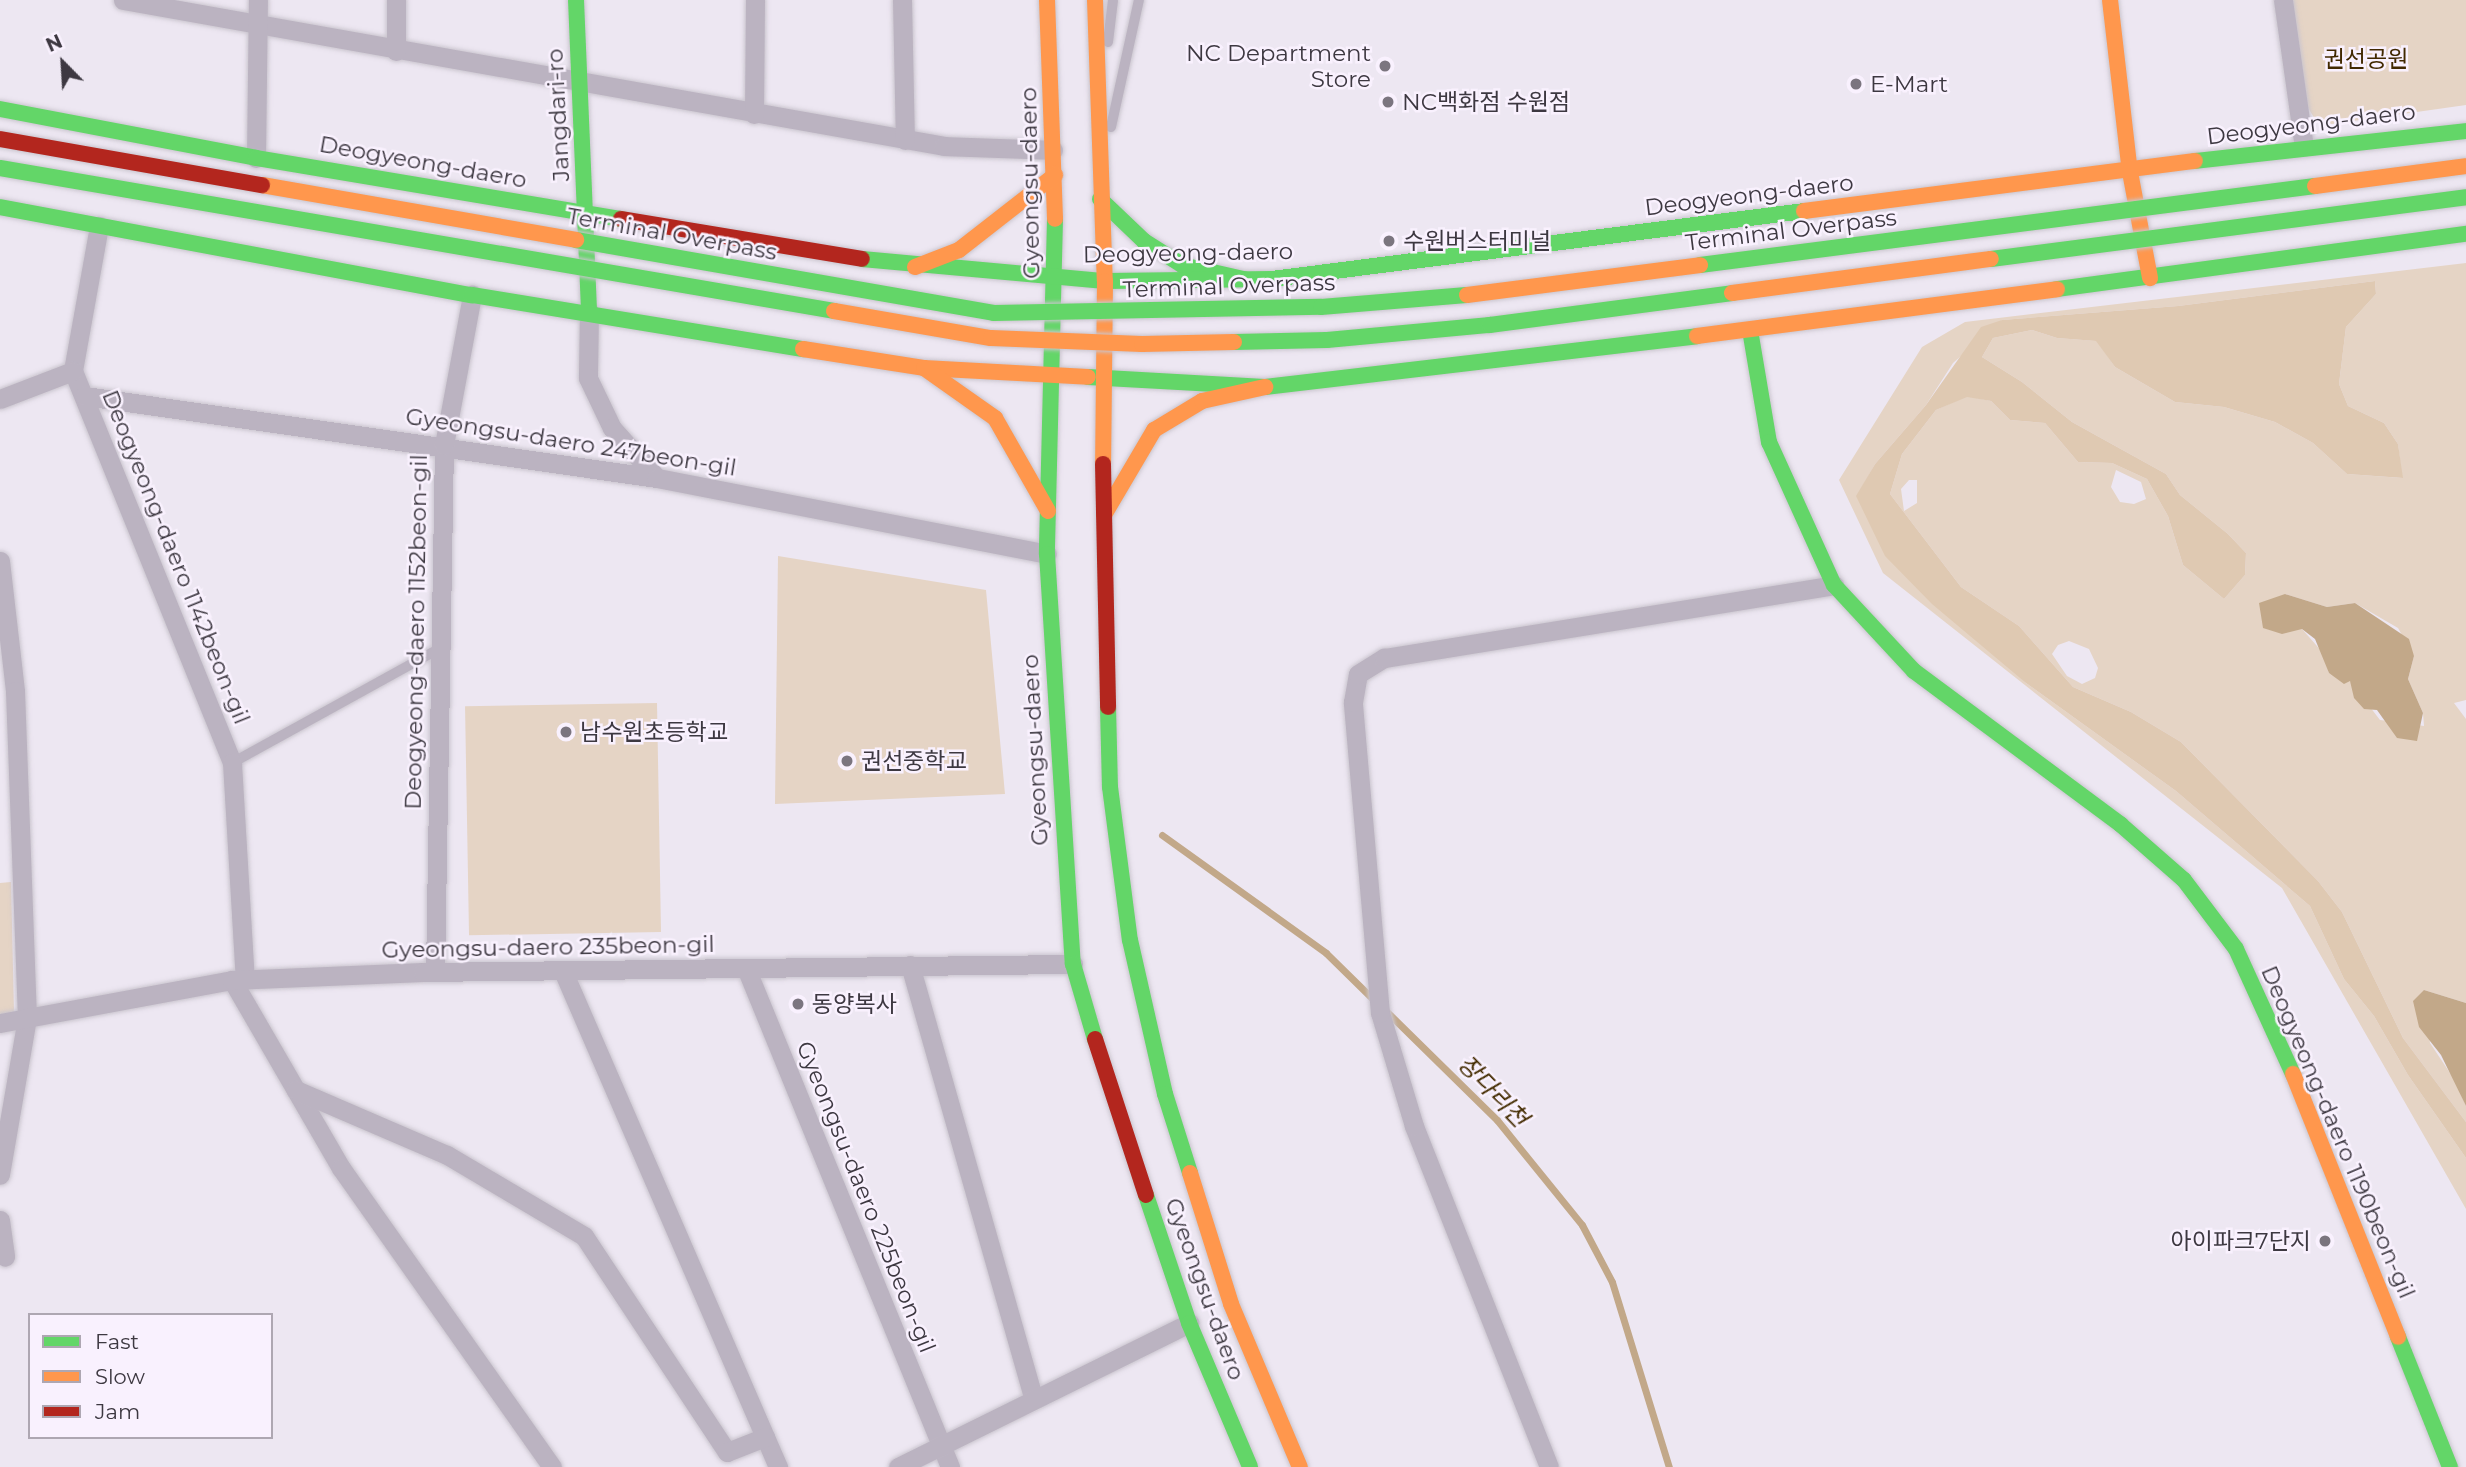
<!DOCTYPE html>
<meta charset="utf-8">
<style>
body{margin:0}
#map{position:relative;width:2466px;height:1467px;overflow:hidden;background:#ede7f2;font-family:Montserrat,"Noto Sans KR",sans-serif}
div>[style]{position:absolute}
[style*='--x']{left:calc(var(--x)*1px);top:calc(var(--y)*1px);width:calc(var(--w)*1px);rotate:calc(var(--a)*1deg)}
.green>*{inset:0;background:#e5d4c5;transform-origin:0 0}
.forest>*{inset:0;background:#dfc9b2}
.water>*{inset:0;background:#c2a889}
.stream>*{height:7px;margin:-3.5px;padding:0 3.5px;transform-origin:3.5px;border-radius:3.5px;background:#c2a889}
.roads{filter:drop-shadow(0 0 2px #cac5ce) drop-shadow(0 0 2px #cac5ce)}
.lane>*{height:10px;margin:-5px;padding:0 5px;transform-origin:5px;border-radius:5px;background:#bbb3c1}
.street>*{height:19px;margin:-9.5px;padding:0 9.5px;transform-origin:9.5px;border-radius:9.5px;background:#bbb3c1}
.fast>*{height:16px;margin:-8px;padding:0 8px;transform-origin:8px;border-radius:8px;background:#63d668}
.slow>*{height:16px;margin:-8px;padding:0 8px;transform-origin:8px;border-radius:8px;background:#ff974d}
.jam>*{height:16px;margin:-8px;padding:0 8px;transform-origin:8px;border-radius:8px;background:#b3261e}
.bridges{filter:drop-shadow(0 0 2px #cac5ce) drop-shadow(0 0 2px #cac5ce)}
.fast-bridge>*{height:16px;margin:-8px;padding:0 8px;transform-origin:8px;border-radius:8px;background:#63d668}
.slow-bridge>*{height:16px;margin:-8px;padding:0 8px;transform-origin:8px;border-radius:8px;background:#ff974d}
.jam-bridge>*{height:16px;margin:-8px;padding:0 8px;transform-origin:8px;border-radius:8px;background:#b3261e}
.dots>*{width:19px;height:19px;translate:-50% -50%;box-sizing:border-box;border:4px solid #f9f1fe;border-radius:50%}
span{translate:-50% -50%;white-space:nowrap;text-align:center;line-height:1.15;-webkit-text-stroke:5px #f9f1fe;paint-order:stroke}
.poi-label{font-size:23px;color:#3d3841}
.right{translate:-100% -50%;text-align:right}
.left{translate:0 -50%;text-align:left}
.park-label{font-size:23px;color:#412900}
.street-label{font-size:23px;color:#3d3841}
.water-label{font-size:24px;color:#432b00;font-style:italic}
.legend{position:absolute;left:28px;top:1313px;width:245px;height:126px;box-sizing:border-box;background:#f9f1fe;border:2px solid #aea7b2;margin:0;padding:9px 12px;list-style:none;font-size:21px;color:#3d3841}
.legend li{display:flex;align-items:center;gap:14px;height:35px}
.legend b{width:35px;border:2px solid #aea7b2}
.north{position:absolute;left:28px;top:28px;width:70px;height:70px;-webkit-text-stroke:5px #f9f1fe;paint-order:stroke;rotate:336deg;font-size:19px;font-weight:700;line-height:28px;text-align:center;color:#3d3841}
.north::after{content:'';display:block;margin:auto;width:24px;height:32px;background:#3d3841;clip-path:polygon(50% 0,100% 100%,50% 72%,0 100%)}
</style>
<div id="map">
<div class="green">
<div style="clip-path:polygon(2293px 0,2466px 0,2466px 105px,2332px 124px,2316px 121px,2307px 106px)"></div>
<div style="clip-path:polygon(evenodd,2466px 263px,2466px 700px,2454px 703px,2466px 719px,2466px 1003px,2424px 990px,2430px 1043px,2454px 1079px,2466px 1106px,2466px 1122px,2403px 1038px,2342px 912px,2318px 881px,2181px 742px,2131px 712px,2073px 687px,2019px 626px,1961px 587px,1890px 494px,1902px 454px,1936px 410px,1967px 396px,1991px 401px,2010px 420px,2045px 423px,2078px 462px,2112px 463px,2147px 479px,2168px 516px,2183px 565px,2224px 599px,2245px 575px,2246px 553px,2228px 534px,2180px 495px,2166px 474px,2072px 422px,2022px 382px,1982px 357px,1993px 338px,2032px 330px,2057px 338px,2097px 341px,2115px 367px,2175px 402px,2224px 407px,2275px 422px,2313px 443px,2347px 474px,2402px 478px,2398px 444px,2384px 423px,2348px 406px,2339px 384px,2346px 327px,2376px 294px,2375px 281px,2178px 306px,2002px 320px,1953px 363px,1926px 405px,1875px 464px,1857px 496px,2026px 683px,2176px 791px,2310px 906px,2344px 979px,2374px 1016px,2408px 1075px,2466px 1158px,2466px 1209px,2282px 888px,1883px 573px,1839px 480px,1922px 347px,1965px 322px,2466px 263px,2116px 470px,2141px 482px,2146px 499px,2134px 504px,2120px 502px,2111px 487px,2116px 470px,2466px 263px,1909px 480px,1917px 480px,1917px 503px,1904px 511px,1901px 489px,1909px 480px,2466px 263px,2285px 594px,2327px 607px,2355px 603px,2398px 628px,2414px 656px,2408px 679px,2423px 713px,2424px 726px,2380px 720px,2350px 681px,2329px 673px,2324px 654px,2302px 629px,2285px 594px,2466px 263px,2069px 641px,2089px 649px,2098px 668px,2095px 678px,2082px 684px,2067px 676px,2052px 654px,2058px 645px,2069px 641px)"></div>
<div style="clip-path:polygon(778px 556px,986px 590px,1005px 794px,775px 804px)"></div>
<div style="left:657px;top:703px;width:229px;height:192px;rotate:89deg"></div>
<div style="clip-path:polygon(11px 882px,14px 1012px,0 1015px,0 883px)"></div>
</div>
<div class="forest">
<div style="clip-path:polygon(2375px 281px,2376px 294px,2346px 327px,2339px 384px,2348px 406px,2384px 423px,2398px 444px,2403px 478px,2347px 474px,2313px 443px,2275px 422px,2224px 407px,2175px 402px,2115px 367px,2096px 341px,2057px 338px,2032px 330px,1993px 338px,1982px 357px,2022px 382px,2072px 422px,2166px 474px,2180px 495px,2228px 534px,2246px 553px,2245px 575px,2224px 599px,2183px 565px,2168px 516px,2147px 479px,2112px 463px,2078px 462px,2045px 423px,2010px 420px,1991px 401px,1967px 397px,1936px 410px,1902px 454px,1890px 494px,1961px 587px,2019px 626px,2073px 687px,2131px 712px,2181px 742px,2318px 881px,2342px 912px,2403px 1038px,2466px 1122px,2466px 1158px,2408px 1075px,2374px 1016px,2344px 979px,2310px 906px,2176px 791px,2026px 683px,1932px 604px,1885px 556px,1856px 496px,1875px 464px,1926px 405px,1981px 327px,2002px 320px,2178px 306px)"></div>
</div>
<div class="water">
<div style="clip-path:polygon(2285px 594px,2327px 607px,2355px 603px,2409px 639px,2414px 656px,2408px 679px,2423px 713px,2417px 741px,2397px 738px,2377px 710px,2364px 709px,2354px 698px,2350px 681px,2344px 684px,2329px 673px,2315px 639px,2302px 629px,2282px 634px,2263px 628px,2259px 603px)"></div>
<div style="clip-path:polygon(2424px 990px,2466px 1003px,2466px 1106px,2441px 1055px,2419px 1027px,2413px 1001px)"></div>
</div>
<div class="stream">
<div style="--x:1162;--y:835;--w:202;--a:35.7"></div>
<div style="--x:1326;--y:953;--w:67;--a:44.4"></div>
<div style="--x:1385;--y:1010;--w:157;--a:44.5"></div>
<div style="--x:1497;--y:1120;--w:135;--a:51"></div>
<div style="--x:1582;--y:1225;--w:64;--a:62.2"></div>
<div style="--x:1612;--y:1282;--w:194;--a:72.9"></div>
</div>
<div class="roads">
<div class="lane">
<div style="--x:1108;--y:42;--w:42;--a:-83.2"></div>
<div style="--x:1111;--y:127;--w:130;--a:-77.6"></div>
<div style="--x:232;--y:763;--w:238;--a:-28.9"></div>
</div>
<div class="street">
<div style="--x:123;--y:0;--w:834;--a:10.08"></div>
<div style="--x:944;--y:146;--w:109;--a:2.1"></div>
<div style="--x:396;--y:0;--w:51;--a:90"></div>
<div style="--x:902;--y:0;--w:140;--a:88.8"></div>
<div style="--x:2283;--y:0;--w:148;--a:81.9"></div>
<div style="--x:754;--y:114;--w:114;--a:-89.5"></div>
<div style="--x:256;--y:158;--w:158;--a:-89.3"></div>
<div style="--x:99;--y:226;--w:147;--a:100.2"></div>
<div style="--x:73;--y:371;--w:423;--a:67.9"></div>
<div style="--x:232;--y:763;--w:217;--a:86.6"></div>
<div style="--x:589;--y:311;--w:67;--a:90.9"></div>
<div style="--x:588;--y:378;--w:55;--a:64.4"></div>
<div style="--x:612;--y:428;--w:67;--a:48"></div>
<div style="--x:85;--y:396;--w:578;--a:8.16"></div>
<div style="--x:657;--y:478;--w:397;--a:11"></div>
<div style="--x:0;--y:399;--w:78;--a:-21"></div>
<div style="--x:0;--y:561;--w:131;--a:83.4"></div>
<div style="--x:15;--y:691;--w:327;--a:87.9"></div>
<div style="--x:27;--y:1018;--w:159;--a:99.8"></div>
<div style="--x:910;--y:965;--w:451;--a:74.1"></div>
<div style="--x:746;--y:968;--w:539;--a:67.76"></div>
<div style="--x:563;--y:971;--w:541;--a:66.56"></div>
<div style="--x:435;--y:972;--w:527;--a:-89.02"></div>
<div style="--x:444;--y:445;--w:153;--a:-79.4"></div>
<div style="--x:232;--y:980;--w:217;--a:59.9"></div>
<div style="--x:341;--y:1168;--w:366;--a:54.8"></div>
<div style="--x:0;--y:1023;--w:236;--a:-10.5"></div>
<div style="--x:232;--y:980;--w:191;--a:-2.4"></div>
<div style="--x:423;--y:972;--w:650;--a:-0.71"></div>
<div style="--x:296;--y:1090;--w:164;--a:23.3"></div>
<div style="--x:447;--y:1155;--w:159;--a:30.6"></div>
<div style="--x:584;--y:1236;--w:259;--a:56.5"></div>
<div style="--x:727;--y:1452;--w:41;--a:-21.5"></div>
<div style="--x:0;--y:1220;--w:37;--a:82"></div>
<div style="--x:898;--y:1467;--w:325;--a:-26.3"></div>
<div style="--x:1549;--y:1467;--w:367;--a:-111.6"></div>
<div style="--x:1414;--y:1126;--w:118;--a:-106.7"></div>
<div style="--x:1380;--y:1013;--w:312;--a:-95"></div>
<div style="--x:1353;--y:702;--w:28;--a:-80"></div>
<div style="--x:1358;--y:674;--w:31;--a:-32"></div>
<div style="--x:1384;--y:658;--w:456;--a:-9.2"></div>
</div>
<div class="fast">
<div style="--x:576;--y:0;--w:311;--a:87.6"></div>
<div style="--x:0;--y:109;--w:261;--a:10.8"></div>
<div style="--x:256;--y:158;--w:370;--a:9.5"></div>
<div style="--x:2195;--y:161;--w:273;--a:-6.3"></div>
<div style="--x:1100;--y:199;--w:61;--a:43.7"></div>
<div style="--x:1144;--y:241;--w:45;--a:32.3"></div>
<div style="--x:1182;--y:265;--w:72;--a:12.9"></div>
<div style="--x:0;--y:207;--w:480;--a:10.6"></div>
<div style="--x:472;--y:295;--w:335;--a:9.3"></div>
<div style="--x:1055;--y:219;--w:335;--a:91.4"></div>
<div style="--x:1047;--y:554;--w:411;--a:86.4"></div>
<div style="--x:1073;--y:964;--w:78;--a:73.7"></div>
<div style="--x:862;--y:259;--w:244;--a:5.2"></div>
<div style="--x:1105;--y:281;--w:167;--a:-0.7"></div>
<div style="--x:1272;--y:279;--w:536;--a:-7.28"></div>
<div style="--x:2057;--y:289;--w:413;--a:-7.7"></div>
<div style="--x:1750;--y:330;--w:114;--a:80.4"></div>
<div style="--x:1769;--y:442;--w:157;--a:65.6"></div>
<div style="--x:1834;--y:585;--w:117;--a:47.1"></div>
<div style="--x:1914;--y:671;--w:257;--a:36.6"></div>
<div style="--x:2120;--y:824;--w:85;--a:41.2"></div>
<div style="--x:2184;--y:880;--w:86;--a:53"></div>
<div style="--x:2236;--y:949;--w:137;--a:65.5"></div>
<div style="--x:1088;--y:377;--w:177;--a:3.2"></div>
<div style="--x:1265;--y:387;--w:435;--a:-6.7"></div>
<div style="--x:1108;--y:707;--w:80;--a:88.6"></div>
<div style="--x:1110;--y:787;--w:154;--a:82.6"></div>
<div style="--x:1130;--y:940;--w:158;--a:77.2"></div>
<div style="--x:1165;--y:1094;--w:83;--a:72.4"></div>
<div style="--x:1146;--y:1195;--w:135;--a:71.4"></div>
<div style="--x:1189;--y:1323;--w:156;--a:67"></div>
<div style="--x:2398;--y:1337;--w:140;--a:68.2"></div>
</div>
<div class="slow">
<div style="--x:1047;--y:0;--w:219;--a:87.9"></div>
<div style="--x:1095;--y:0;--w:281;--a:88"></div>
<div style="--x:1105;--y:281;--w:183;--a:90.6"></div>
<div style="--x:2110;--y:0;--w:173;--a:83.4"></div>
<div style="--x:2130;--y:172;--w:108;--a:79.3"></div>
<div style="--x:1804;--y:211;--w:394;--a:-7.3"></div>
<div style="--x:915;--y:267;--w:47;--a:-21.1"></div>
<div style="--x:959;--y:250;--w:122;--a:-38"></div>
<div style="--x:1697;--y:336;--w:363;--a:-7.4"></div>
<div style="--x:803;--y:349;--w:122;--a:8.9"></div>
<div style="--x:924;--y:368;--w:164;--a:3.1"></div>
<div style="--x:924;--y:368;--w:87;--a:35.2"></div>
<div style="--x:995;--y:418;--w:107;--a:60.3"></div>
<div style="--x:1104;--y:515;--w:99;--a:-59.5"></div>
<div style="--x:1154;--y:430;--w:56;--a:-31.1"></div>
<div style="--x:1202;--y:401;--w:65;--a:-12.5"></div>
<div style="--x:2293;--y:1074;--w:283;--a:68.2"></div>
<div style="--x:1190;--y:1173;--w:137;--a:72.6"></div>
<div style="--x:1231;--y:1304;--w:177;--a:67.1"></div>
</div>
<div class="jam">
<div style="--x:621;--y:219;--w:244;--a:9.4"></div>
<div style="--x:1103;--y:464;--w:243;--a:88.8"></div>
<div style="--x:1095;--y:1039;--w:164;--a:71.9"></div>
</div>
</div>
<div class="bridges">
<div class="fast-bridge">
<div style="--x:0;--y:168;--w:846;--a:9.73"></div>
<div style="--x:576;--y:240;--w:424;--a:9.9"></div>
<div style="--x:994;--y:313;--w:327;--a:-1.1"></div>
<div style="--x:1321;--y:307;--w:146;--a:-4.7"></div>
<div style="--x:1991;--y:259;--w:479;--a:-7.4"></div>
<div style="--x:1700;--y:265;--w:620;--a:-7.32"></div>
<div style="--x:1234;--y:342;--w:93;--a:-1.2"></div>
<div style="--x:1327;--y:340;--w:164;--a:-5.3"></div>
<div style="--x:1490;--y:325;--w:244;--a:-7.5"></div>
</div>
<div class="slow-bridge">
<div style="--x:262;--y:185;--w:319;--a:9.9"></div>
<div style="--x:2315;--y:186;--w:152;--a:-7.5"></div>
<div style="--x:1732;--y:293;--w:261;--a:-7.5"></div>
<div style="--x:1467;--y:295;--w:235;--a:-7.3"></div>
<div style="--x:834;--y:311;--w:159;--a:9.8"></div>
<div style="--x:991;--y:338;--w:151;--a:2.3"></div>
<div style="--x:1142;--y:344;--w:92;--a:-1.2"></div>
</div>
<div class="jam-bridge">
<div style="--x:0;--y:139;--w:266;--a:10"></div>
</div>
</div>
<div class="dots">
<div style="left:1385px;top:66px;background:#7b757f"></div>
<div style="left:1856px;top:84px;background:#7b757f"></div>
<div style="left:1388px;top:102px;background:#7b757f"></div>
<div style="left:1389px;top:241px;background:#7b757f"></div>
<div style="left:566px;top:732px;background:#7b757f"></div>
<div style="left:847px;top:761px;background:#7b757f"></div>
<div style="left:798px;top:1004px;background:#7b757f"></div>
<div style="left:2325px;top:1241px;background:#7b757f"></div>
</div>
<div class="poi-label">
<span class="right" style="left:1371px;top:66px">NC Department<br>Store</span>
<span class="left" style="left:1870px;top:84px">E-Mart</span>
<span class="left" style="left:1402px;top:102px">NC백화점 수원점</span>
<span class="left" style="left:1403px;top:241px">수원버스터미널</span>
<span class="left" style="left:580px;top:732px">남수원초등학교</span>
<span class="left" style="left:861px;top:761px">권선중학교</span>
<span class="left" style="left:812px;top:1004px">동양복사</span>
<span class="right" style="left:2311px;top:1241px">아이파크7단지</span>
</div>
<div class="park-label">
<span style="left:2366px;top:59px">권선공원</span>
</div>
<div class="street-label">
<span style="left:558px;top:115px;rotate:-93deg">Jangdari-ro</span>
<span style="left:2311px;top:124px;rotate:-7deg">Deogyeong-daero</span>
<span style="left:423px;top:162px;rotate:10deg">Deogyeong-daero</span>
<span style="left:1030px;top:183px;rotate:-91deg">Gyeongsu-daero</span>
<span style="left:1749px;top:195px;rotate:-7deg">Deogyeong-daero</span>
<span style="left:1791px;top:230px;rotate:-7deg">Terminal Overpass</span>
<span style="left:672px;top:234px;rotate:10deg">Terminal Overpass</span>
<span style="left:1188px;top:253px;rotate:-1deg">Deogyeong-daero</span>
<span style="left:1229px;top:286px;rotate:-2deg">Terminal Overpass</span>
<span style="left:571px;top:442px;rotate:9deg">Gyeongsu-daero 247beon-gil</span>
<span style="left:176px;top:557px;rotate:68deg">Deogyeong-daero 1142beon-gil</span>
<span style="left:416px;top:632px;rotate:-89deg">Deogyeong-daero 1152beon-gil</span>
<span style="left:1035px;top:750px;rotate:-93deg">Gyeongsu-daero</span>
<span style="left:548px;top:947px;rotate:-1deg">Gyeongsu-daero 235beon-gil</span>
<span style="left:2338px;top:1132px;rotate:67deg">Deogyeong-daero 1190beon-gil</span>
<span style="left:866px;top:1197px;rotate:68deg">Gyeongsu-daero 225beon-gil</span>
<span style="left:1205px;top:1289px;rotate:70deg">Gyeongsu-daero</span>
</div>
<div class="water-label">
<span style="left:1493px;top:1091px;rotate:46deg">장다리천</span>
</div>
<ul class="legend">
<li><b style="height:9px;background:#63d668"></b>Fast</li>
<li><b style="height:9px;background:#ff974d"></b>Slow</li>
<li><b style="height:9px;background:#b3261e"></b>Jam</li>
</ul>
<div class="north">N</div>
</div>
